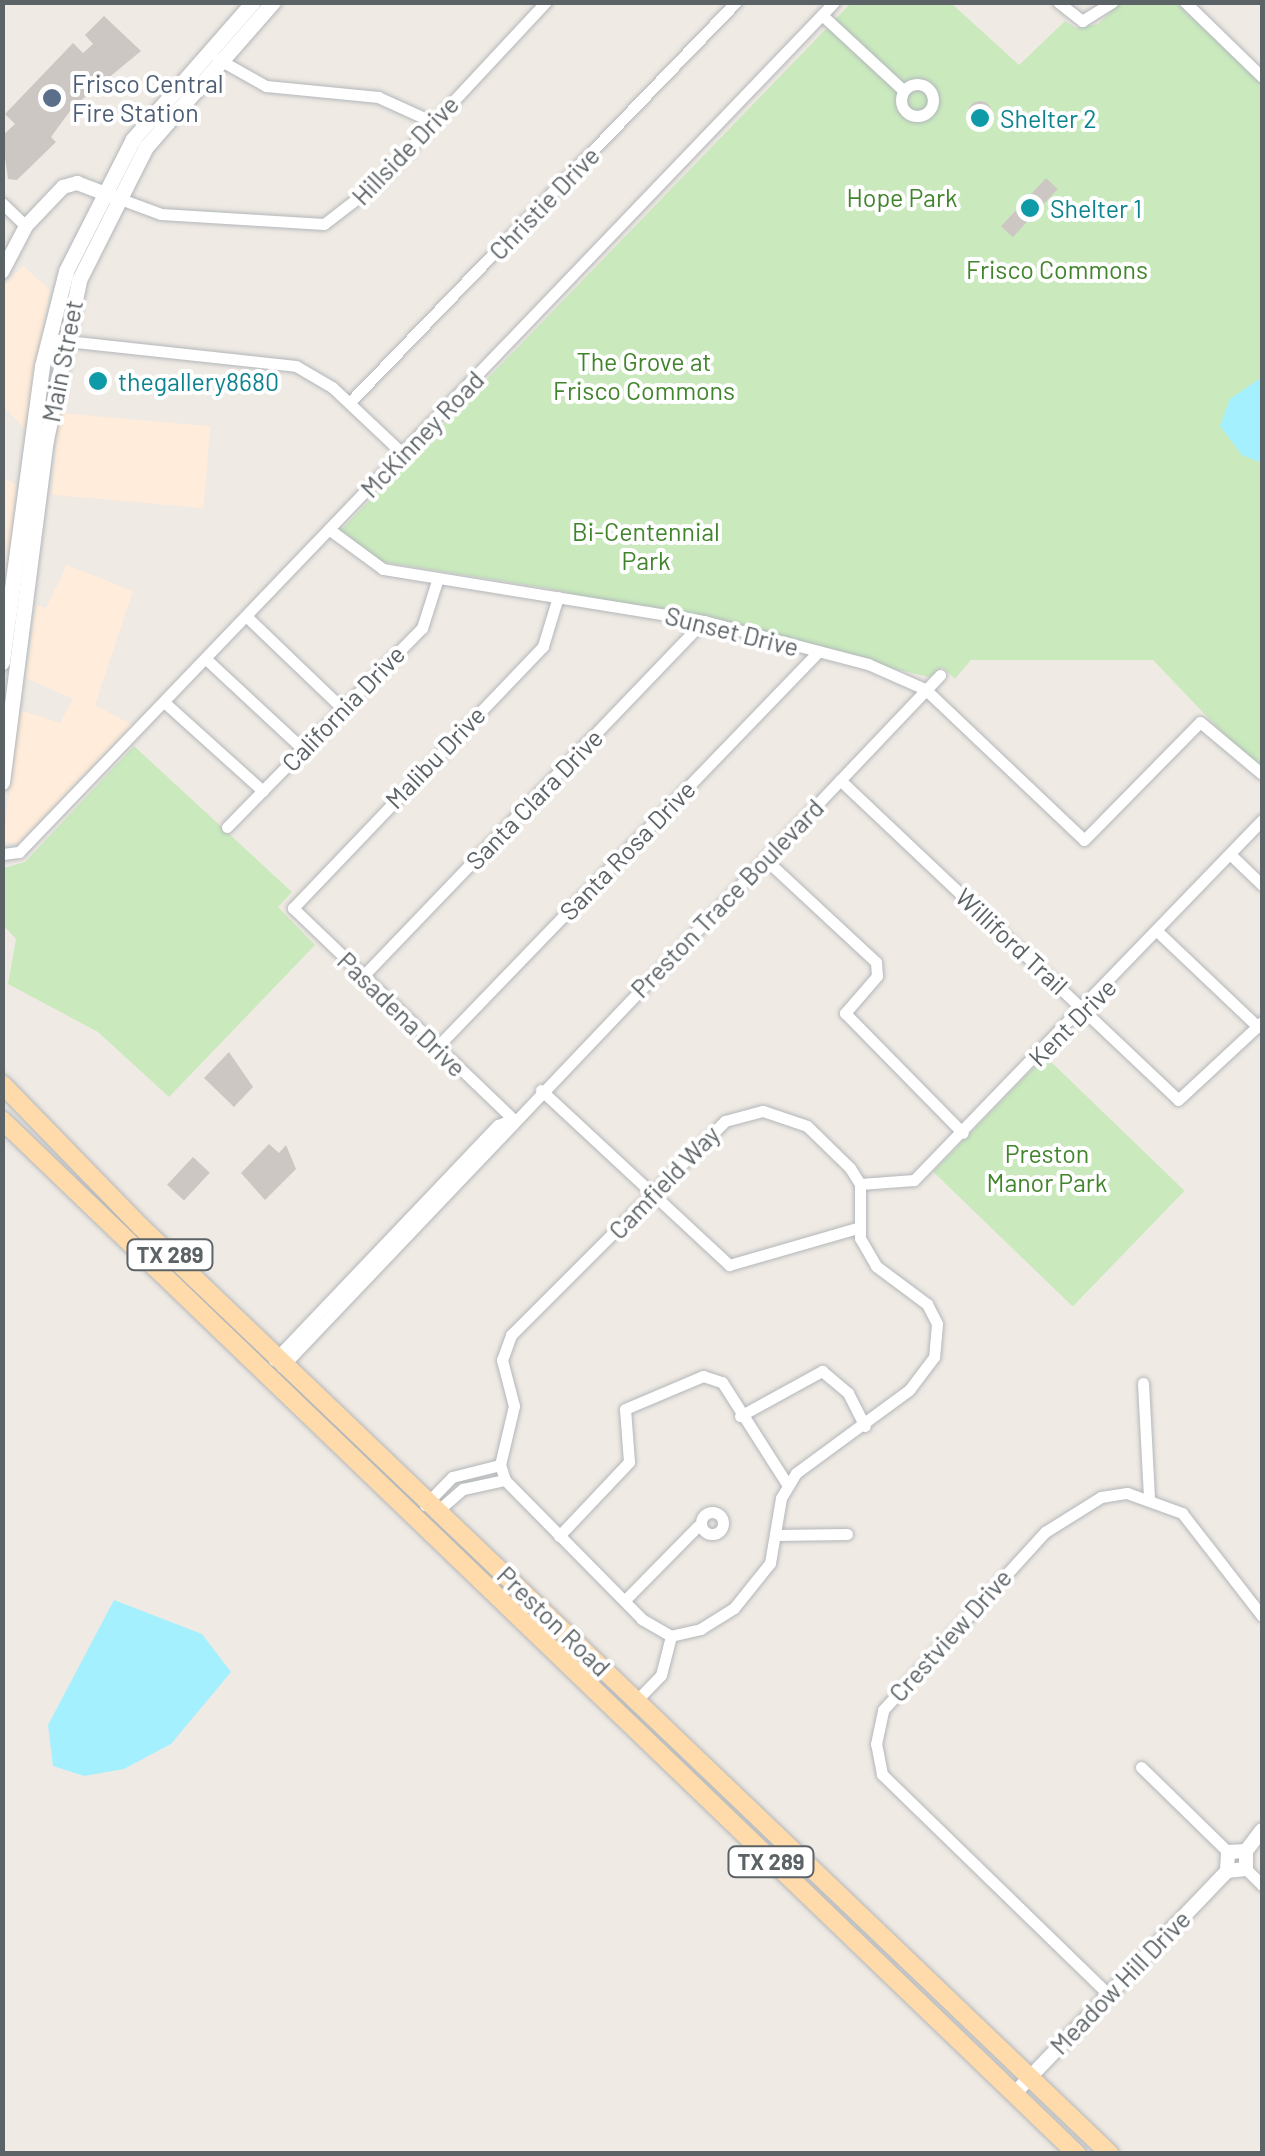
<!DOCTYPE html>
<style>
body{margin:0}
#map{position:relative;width:1265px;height:2156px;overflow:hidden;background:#f0eae4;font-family:Barlow,sans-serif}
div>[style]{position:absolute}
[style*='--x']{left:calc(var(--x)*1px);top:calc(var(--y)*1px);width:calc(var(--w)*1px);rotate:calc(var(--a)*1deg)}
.commercial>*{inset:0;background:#ffecda;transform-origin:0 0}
.green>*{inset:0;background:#caeabe;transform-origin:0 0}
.water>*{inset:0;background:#a5f0ff}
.building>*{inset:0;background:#cdc7c3;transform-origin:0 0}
.round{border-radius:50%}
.roads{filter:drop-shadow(0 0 2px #b2b7ba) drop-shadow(0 0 2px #b2b7ba)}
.minor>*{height:11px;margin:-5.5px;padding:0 5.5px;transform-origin:5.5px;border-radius:5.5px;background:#fff}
.minor>.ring{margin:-5.5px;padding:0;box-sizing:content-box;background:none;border:11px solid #fff;border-radius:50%}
.tertiary>*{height:14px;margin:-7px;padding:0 7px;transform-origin:7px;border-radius:7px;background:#fff}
.secondary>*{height:15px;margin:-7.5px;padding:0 7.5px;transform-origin:7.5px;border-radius:7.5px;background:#fff}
.primary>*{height:18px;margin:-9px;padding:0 9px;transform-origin:9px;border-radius:9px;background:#ffdaaa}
.dots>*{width:28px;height:28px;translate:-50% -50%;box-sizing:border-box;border:5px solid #fff;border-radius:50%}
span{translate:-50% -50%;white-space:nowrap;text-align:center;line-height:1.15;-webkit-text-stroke:8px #fff;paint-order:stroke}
.shield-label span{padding:2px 8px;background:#fff;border:2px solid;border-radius:8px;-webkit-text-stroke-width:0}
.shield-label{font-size:22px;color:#5c6366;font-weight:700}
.service-label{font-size:25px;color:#4e5e75}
.left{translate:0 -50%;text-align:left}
.culture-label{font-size:25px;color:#0d838f}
.street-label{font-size:25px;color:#5c6366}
.park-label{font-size:25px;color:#40842c}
.frame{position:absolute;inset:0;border:5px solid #5c6366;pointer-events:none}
</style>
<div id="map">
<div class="commercial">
<div style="clip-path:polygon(23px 266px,50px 290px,25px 429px,3px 406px,2px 287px)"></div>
<div style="left:59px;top:413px;width:152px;height:82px;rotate:5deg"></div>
<div style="clip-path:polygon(3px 478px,17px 485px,3px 599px)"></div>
<div style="clip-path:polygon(67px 565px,133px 591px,95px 705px,132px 725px,18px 843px,3px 842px,19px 710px,60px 723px,73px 699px,26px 678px,36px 605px,46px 608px)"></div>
</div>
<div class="green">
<div style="clip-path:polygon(851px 3px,951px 3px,1019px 65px,1065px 21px,1076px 28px,1098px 24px,1120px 3px,1176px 3px,1262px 84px,1262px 774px,1153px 660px,971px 660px,955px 679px,942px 667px,929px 677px,551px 589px,378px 561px,340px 531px)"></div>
<div style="clip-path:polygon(134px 746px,292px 892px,278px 907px,315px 945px,169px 1097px,98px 1032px,8px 984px,16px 939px,3px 925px,4px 868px,25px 862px)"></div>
<div style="left:1045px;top:1056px;width:194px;height:161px;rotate:44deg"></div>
</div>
<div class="water">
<div style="clip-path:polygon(1262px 377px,1262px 463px,1242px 455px,1220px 426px,1230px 399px)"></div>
<div style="clip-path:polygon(114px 1600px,202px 1634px,231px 1672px,171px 1744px,124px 1769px,84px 1776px,53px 1766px,48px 1725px)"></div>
</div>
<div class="building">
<div style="clip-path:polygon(104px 16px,141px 51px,73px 107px,51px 137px,56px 142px,17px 180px,8px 179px,2px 136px,15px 124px,5px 114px,73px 43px,83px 53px,93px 44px,85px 35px)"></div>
<div class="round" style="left:968px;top:101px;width:24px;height:24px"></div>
<div style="left:1046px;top:178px;width:16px;height:66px;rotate:43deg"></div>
<div style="clip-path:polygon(229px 1052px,253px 1087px,234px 1107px,204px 1078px)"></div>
<div style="clip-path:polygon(269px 1144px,279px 1153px,286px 1145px,296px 1169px,265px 1200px,241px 1173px)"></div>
<div style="left:193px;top:1157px;width:23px;height:38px;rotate:43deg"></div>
</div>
<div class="roads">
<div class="minor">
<div style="--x:1058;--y:2;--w:31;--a:38"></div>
<div style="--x:1082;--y:21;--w:36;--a:-32"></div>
<div style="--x:1185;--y:2;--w:107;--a:44.2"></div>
<div style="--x:822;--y:15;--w:110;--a:42.8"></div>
<div style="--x:218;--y:59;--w:55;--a:29.4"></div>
<div style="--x:266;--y:86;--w:113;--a:5.6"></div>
<div style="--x:378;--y:97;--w:60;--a:24.4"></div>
<div class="ring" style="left:901px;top:84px;width:21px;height:21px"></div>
<div style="--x:115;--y:197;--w:49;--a:20.3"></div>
<div style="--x:161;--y:214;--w:163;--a:3.5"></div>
<div style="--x:324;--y:224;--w:67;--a:-37.7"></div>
<div style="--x:377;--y:183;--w:248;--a:-47"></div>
<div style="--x:2;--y:203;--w:33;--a:44"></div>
<div style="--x:48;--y:339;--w:249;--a:6.2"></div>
<div style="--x:296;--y:366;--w:42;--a:30.3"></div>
<div style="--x:332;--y:387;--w:98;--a:43.3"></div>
<div style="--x:350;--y:402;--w:556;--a:-46.02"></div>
<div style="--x:330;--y:530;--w:66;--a:36.3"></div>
<div style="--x:383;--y:569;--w:325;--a:9.2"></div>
<div style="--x:704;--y:621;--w:170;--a:14.7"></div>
<div style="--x:868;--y:664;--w:62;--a:23.7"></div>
<div style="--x:925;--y:689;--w:219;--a:43.5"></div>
<div style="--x:1084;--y:840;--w:165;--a:-45.5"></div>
<div style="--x:1200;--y:722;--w:81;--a:40"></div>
<div style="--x:247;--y:617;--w:132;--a:43.8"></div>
<div style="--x:206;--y:659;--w:132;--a:42.9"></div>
<div style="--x:164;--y:702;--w:133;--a:42"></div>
<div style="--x:840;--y:780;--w:465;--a:43.4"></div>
<div style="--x:1178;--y:1100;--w:115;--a:-42.9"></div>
<div style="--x:227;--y:827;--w:279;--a:-45.6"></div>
<div style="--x:422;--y:628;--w:52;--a:-72.3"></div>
<div style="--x:2;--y:854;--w:17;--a:-7"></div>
<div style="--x:19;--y:852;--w:1178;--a:-46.2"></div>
<div style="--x:1231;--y:855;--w:43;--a:44.1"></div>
<div style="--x:765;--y:859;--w:151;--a:42.9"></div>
<div style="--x:876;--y:962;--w:14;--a:86"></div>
<div style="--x:877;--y:976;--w:49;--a:130.9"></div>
<div style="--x:845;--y:1013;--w:168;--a:45.5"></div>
<div style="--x:1158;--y:932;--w:138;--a:43.5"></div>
<div style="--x:363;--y:976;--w:492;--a:-46.2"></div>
<div style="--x:436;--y:1048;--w:550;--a:-46.03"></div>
<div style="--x:541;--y:1090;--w:257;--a:42.9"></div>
<div style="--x:729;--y:1265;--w:133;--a:-16.1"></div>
<div style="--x:763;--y:1111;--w:46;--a:18.8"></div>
<div style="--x:807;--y:1126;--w:60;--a:44.3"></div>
<div style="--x:850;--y:1168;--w:19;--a:58"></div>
<div style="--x:860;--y:1184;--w:54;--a:90"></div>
<div style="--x:860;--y:1238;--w:32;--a:60"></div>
<div style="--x:876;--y:1266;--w:64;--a:36.7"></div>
<div style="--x:927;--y:1304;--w:22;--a:63"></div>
<div style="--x:937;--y:1324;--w:33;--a:95"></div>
<div style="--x:934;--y:1357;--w:41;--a:127.1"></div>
<div style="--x:909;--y:1390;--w:140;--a:143.7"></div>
<div style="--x:796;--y:1473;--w:29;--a:121"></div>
<div style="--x:781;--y:1498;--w:66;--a:99.6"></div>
<div style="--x:770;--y:1563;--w:58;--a:128.7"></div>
<div style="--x:734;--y:1608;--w:39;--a:148"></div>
<div style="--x:701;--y:1629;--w:31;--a:167"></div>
<div style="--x:671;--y:1636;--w:34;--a:-150"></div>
<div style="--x:642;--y:1619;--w:195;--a:-134.6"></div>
<div style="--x:505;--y:1480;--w:16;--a:-108"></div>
<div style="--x:500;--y:1465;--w:61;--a:-76.7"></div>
<div style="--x:514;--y:1406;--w:48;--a:-104.6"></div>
<div style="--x:502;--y:1360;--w:27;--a:-70"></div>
<div style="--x:511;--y:1335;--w:303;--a:-45"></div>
<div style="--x:725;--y:1121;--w:39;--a:-15"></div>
<div style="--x:513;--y:1119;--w:305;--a:-136.2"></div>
<div style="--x:293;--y:908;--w:362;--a:-46.3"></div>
<div style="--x:543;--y:646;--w:51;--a:-73"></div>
<div style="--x:860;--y:1184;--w:54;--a:-4.2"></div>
<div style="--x:914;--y:1180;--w:501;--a:-45.97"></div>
<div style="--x:274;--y:1360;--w:325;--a:-46.4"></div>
<div style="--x:498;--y:1125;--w:16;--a:-22"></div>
<div style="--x:282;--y:1367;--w:955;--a:-46.44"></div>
<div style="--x:1143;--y:1383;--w:114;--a:87"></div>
<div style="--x:740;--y:1416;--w:94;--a:-28.8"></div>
<div style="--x:822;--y:1371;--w:34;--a:40"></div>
<div style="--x:848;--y:1393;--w:37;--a:63"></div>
<div style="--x:425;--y:1505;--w:39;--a:-46"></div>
<div style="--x:452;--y:1477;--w:49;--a:-14"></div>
<div class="ring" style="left:701px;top:1512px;width:11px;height:11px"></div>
<div style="--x:435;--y:1513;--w:37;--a:-41"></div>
<div style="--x:463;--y:1489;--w:43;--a:-12.1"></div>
<div style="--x:776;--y:1535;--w:71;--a:-0.8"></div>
<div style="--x:559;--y:1536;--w:102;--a:-46.6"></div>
<div style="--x:629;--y:1462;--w:53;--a:-94.3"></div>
<div style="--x:625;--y:1409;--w:85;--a:-22.9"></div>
<div style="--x:703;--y:1376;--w:20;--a:18"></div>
<div style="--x:722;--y:1382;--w:121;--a:57.5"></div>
<div style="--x:625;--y:1600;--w:104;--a:-45.4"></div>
<div style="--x:634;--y:1703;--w:39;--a:-46"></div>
<div style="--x:661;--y:1675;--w:40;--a:-75.6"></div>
<div style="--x:1141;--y:1767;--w:122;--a:44.3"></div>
<div style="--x:1246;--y:1869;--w:23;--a:45"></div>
<div style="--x:1109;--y:1995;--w:317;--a:-135.8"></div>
<div style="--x:882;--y:1774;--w:31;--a:-101"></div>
<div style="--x:876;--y:1744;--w:35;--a:-78"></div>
<div style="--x:883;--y:1710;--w:241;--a:-47.7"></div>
<div style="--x:1045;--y:1532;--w:66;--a:-32"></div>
<div style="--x:1101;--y:1497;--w:26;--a:-9"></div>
<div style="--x:1127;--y:1493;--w:59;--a:20"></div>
<div style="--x:1182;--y:1513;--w:130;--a:52.2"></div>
</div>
<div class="tertiary">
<div style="--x:2;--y:272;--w:52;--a:-62.4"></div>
<div style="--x:26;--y:226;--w:54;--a:-46.5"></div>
<div style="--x:63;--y:187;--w:15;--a:-16"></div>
<div style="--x:77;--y:183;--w:40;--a:21"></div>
<div style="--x:1246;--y:1851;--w:26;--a:-53"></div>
<div style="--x:1014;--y:2094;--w:308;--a:-46.3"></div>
<div style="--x:1227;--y:1871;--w:19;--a:-6"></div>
<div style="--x:1246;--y:1869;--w:18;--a:-90"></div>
<div style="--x:1246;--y:1851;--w:18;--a:177"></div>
<div style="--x:1228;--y:1852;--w:19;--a:93"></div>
</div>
<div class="secondary">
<div style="--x:2;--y:662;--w:299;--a:-82.3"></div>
<div style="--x:42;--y:366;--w:98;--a:-75.8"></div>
<div style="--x:66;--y:271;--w:148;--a:-63.1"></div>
<div style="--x:133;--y:139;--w:182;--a:-48.8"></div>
<div style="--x:2;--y:782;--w:345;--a:-82.7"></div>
<div style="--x:46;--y:440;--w:163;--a:-78.3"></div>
<div style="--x:79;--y:280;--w:149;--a:-63.3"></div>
<div style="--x:146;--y:147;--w:193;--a:-48.8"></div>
</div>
<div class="primary">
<div style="--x:2;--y:1084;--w:198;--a:45.8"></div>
<div style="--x:140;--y:1226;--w:1342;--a:43.73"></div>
<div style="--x:2;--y:1120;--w:1492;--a:43.89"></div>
</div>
</div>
<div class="dots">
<div style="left:52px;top:98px;background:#5c6f8a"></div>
<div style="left:980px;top:118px;background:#0f9aa8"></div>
<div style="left:1030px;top:208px;background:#0f9aa8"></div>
<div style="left:98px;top:381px;background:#0f9aa8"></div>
</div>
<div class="shield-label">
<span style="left:170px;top:1255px">TX 289</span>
<span style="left:771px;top:1862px">TX 289</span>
</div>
<div class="service-label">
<span class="left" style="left:72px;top:98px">Frisco Central<br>Fire Station</span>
</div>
<div class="culture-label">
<span class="left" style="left:1000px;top:118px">Shelter 2</span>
<span class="left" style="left:1050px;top:208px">Shelter 1</span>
<span class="left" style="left:118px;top:381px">thegallery8680</span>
</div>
<div class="street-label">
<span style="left:405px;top:150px;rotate:-46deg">Hillside Drive</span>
<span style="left:544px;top:203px;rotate:-46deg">Christie Drive</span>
<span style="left:62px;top:361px;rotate:-79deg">Main Street</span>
<span style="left:422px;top:434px;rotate:-46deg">McKinney Road</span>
<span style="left:732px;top:631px;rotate:14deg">Sunset Drive</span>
<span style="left:343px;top:708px;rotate:-46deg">California Drive</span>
<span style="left:435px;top:757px;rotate:-46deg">Malibu Drive</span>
<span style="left:534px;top:799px;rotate:-46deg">Santa Clara Drive</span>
<span style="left:627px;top:850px;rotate:-46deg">Santa Rosa Drive</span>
<span style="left:727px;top:898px;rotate:-46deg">Preston Trace Boulevard</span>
<span style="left:1012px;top:941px;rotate:43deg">Williford Trail</span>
<span style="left:402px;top:1014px;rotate:44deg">Pasadena Drive</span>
<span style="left:1072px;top:1022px;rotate:-45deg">Kent Drive</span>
<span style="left:664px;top:1182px;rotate:-46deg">Camfield Way</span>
<span style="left:554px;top:1621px;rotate:44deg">Preston Road</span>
<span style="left:950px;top:1635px;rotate:-48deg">Crestview Drive</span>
<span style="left:1120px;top:1982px;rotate:-46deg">Meadow Hill Drive</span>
</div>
<div class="park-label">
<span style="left:902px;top:197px">Hope Park</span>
<span style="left:1057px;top:269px">Frisco Commons</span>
<span style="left:644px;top:376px">The Grove at<br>Frisco Commons</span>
<span style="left:646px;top:546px">Bi-Centennial<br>Park</span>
<span style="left:1047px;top:1168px">Preston<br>Manor Park</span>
</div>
<div class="frame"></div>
</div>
